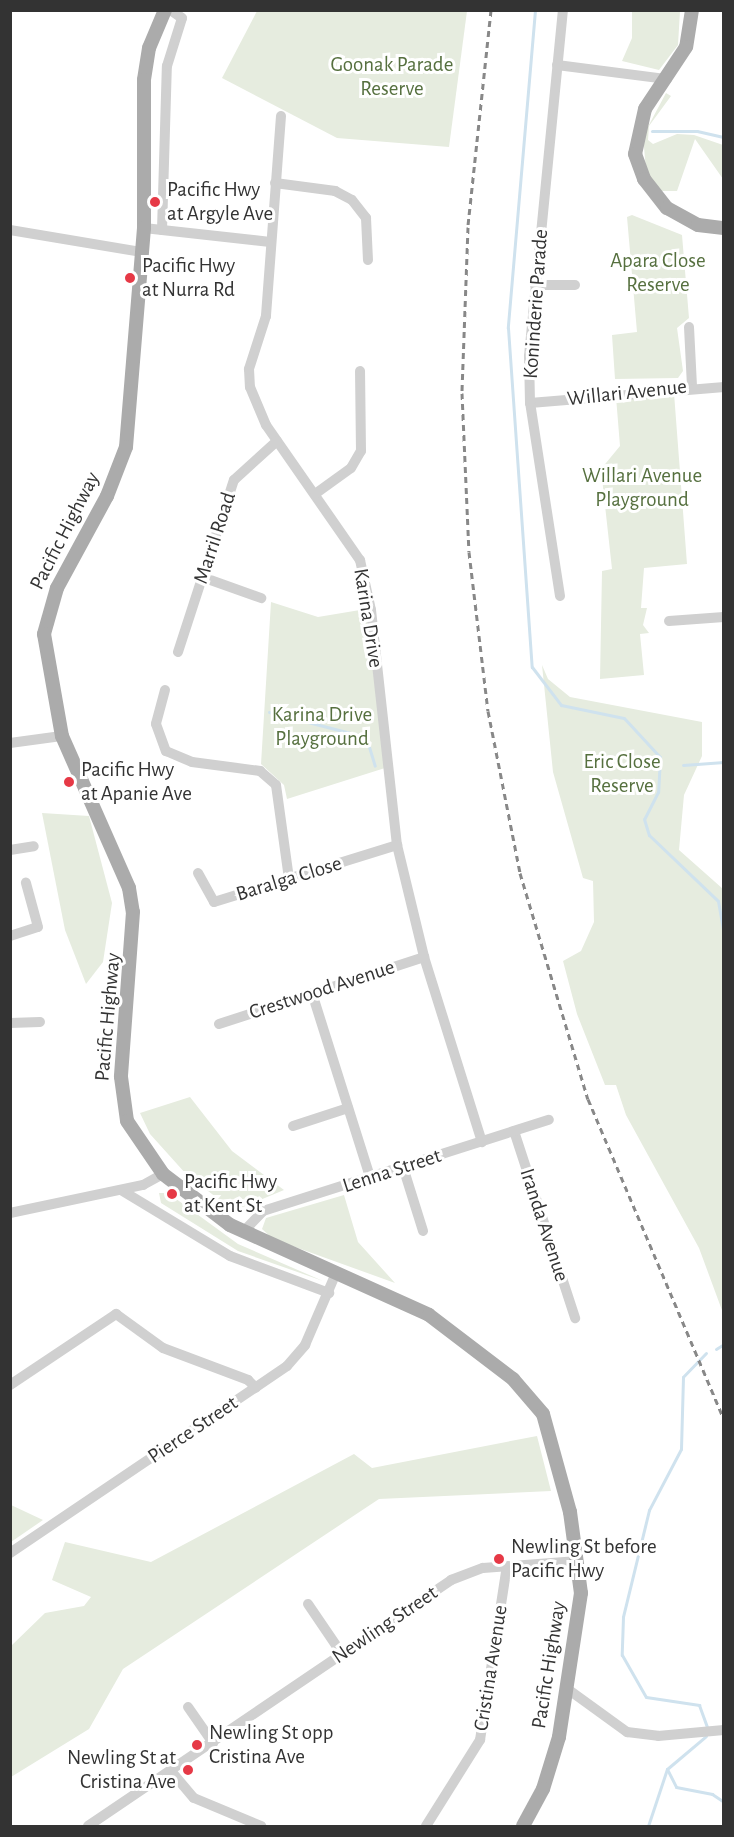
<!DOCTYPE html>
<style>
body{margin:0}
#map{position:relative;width:734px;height:1837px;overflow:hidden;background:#fff;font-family:"Alegreya Sans",sans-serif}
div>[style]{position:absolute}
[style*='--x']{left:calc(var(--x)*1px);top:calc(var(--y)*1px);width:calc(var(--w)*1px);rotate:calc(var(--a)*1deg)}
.green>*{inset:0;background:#e6ecdf}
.stream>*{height:3px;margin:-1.5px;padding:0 1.5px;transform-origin:1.5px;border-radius:1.5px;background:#cfe2ee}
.minor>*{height:10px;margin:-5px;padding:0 5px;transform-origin:5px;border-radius:5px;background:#d0d0d0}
.major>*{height:14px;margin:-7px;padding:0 7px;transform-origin:7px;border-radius:7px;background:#ababab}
.rail>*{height:3px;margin-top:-1.5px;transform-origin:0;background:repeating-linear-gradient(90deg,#888 0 6px,transparent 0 10.5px)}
.dots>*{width:16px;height:16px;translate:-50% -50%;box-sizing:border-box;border:3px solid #fff;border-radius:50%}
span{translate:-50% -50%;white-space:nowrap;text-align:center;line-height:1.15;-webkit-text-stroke:6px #fff;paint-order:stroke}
.park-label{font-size:21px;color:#56703f}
.poi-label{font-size:21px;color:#333}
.left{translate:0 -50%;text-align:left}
.right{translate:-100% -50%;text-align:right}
.street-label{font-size:21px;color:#333}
.frame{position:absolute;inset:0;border:12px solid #333;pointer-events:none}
</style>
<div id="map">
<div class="green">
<div style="clip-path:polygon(257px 11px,467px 11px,449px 147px,337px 138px,222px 78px)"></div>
<div style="clip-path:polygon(632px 11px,680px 11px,678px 45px,659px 70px,622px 61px,632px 38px)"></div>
<div style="clip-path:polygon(666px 93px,671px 96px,649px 126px,648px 140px,653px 144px,677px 134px,694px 135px,723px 145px,723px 179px,695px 139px,677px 191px,659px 191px,646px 170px,643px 136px)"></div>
<div style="clip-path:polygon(632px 215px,682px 235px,689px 318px,677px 328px,683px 371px,678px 378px,615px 379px,612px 335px,637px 332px,627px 217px)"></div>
<div style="clip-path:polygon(674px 393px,687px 564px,644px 568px,641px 608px,647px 608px,643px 625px,649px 633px,640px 634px,644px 675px,600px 679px,602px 571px,612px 569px,601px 469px,620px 446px,616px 397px)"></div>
<div style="clip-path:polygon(271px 602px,318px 617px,366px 609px,385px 768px,287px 799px,284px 785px,261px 764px)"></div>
<div style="clip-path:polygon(542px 665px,548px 679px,570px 697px,702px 722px,702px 756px,684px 795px,679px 850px,723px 889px,723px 1313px,699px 1248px,626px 1115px,616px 1085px,605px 1085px,577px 1014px,563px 961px,581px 951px,594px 922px,593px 881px,583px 878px,553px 772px)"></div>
<div style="clip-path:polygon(42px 813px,89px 816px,112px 903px,103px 962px,86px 984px,65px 930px)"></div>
<div style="clip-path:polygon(190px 1097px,232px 1151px,284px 1190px,234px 1211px,186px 1174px,150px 1134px,140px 1113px)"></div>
<div style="clip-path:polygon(159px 1193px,168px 1193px,238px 1244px,323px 1281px,238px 1251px,161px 1203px)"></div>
<div style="clip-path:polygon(344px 1195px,358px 1242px,395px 1283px,273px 1239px,262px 1229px,266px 1218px)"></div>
<div style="clip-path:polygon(537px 1436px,551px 1491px,379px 1499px,123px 1669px,89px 1729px,11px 1777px,11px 1646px,45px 1613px,84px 1606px,91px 1597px,52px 1580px,65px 1542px,151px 1562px,354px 1454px,372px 1468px)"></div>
<div style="clip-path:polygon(11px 1505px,43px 1520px,11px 1542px)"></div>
</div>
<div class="stream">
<div style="--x:535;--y:10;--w:319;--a:94.9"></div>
<div style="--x:508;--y:328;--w:340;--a:86"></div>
<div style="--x:532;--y:667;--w:48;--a:52.7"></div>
<div style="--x:561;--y:705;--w:64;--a:11.7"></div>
<div style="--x:624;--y:718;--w:53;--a:47.3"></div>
<div style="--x:660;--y:757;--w:35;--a:93"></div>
<div style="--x:658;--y:792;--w:30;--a:117"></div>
<div style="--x:644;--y:819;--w:17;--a:73"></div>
<div style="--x:649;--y:835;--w:95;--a:43.7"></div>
<div style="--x:718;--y:901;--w:35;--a:80"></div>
<div style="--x:652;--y:131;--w:45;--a:0"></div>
<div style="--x:697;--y:131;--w:28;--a:13"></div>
<div style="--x:269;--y:712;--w:100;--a:14.5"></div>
<div style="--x:366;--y:737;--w:30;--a:73"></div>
<div style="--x:683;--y:765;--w:41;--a:-4.2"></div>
<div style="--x:716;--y:1349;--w:9;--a:-32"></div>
<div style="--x:706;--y:1353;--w:33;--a:134"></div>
<div style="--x:683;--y:1377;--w:72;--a:91.6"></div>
<div style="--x:681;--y:1449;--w:69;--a:117.7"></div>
<div style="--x:649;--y:1510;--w:110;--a:103.7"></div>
<div style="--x:623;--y:1617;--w:38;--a:92"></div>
<div style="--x:622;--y:1655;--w:48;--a:60.3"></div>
<div style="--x:646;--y:1697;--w:54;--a:8.6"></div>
<div style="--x:699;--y:1705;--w:27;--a:70"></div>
<div style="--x:667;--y:1769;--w:20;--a:63"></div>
<div style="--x:676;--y:1787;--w:37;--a:11"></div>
<div style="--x:712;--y:1794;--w:14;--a:34"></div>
<div style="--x:648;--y:1826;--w:60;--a:-71.6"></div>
<div style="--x:667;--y:1769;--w:51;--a:-40.2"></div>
</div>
<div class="minor">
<div style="--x:557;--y:65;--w:111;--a:7.3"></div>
<div style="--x:281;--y:116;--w:201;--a:94.3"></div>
<div style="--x:266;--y:316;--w:56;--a:107.8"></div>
<div style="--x:249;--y:369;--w:18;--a:87"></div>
<div style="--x:250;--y:387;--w:41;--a:67.2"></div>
<div style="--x:266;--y:425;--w:165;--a:55.2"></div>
<div style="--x:360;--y:560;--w:51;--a:77.6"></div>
<div style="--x:371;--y:610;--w:236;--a:83.7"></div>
<div style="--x:397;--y:845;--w:115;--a:76.4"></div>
<div style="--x:424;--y:957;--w:194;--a:72.6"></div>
<div style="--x:275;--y:183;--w:61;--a:7.6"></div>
<div style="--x:335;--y:191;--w:19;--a:28"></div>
<div style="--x:352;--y:200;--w:23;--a:52"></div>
<div style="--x:366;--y:218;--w:42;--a:87.3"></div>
<div style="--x:144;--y:228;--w:127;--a:6.3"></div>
<div style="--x:10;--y:230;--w:134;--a:9.5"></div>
<div style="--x:162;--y:230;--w:164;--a:-88.3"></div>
<div style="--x:167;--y:66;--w:50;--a:-72.6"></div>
<div style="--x:182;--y:18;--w:14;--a:-146"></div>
<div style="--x:535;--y:285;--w:40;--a:0"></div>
<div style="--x:689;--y:327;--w:59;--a:87.1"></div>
<div style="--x:530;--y:403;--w:195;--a:-4.7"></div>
<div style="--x:315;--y:494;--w:44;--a:-35.8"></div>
<div style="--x:351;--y:468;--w:20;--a:-60"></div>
<div style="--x:361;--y:451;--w:80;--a:-90.7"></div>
<div style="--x:202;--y:577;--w:63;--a:19.6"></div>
<div style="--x:560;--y:596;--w:195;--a:-98.8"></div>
<div style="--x:530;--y:403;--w:47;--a:-91.2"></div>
<div style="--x:529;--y:356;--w:348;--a:-84.4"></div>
<div style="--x:669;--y:621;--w:55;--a:-4.2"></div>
<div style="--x:178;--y:652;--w:181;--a:-72"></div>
<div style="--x:234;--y:480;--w:58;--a:-42.2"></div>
<div style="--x:165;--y:690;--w:35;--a:105"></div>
<div style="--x:156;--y:724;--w:29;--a:70"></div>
<div style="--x:166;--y:751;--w:28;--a:23"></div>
<div style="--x:192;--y:762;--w:69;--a:7.5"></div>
<div style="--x:260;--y:771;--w:21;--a:41"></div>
<div style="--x:276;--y:785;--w:95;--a:82.1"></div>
<div style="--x:10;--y:743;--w:52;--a:-7.7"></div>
<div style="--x:10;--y:850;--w:24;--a:-9"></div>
<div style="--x:198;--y:873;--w:33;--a:61"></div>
<div style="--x:214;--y:902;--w:192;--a:-17.3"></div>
<div style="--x:10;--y:936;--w:29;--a:-18"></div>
<div style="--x:38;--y:927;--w:46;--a:-105.3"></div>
<div style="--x:312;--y:993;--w:193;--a:72.5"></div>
<div style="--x:10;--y:1023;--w:30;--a:-2"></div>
<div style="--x:219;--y:1024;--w:216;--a:-18.1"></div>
<div style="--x:293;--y:1126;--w:58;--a:-18.1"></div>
<div style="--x:514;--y:1131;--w:197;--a:71.9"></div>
<div style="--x:403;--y:1167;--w:67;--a:72.6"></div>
<div style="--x:121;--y:1190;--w:127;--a:31.2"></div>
<div style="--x:230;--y:1256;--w:106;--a:20.5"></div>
<div style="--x:10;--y:1213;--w:136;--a:-11.9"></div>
<div style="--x:143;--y:1185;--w:23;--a:-29"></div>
<div style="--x:243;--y:1232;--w:29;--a:-46"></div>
<div style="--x:263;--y:1211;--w:300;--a:-17.7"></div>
<div style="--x:10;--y:1385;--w:128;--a:-33.8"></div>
<div style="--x:116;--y:1314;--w:58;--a:35.9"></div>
<div style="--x:163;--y:1348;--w:91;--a:20.6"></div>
<div style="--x:248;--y:1380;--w:11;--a:45"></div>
<div style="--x:10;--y:1553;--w:334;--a:-34"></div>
<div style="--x:287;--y:1366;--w:28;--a:-49"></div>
<div style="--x:305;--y:1345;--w:78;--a:-66.7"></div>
<div style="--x:308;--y:1604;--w:60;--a:55.8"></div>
<div style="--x:569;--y:1690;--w:72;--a:35.9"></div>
<div style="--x:627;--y:1732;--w:31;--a:7"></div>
<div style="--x:658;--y:1736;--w:66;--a:-5.2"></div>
<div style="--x:188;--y:1707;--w:44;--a:55.2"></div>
<div style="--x:171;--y:1771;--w:35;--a:50"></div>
<div style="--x:194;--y:1798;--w:73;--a:22.7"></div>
<div style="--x:88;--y:1826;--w:439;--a:-34.1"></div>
<div style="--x:451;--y:1580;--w:34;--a:-21"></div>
<div style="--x:483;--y:1568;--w:95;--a:-4.2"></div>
<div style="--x:426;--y:1826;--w:102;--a:-57.9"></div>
<div style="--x:480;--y:1740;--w:176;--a:-81.2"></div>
</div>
<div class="major">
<div style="--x:165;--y:10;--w:41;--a:112.8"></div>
<div style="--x:149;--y:48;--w:32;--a:99"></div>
<div style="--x:144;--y:80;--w:148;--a:90"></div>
<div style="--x:144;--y:228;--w:220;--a:94.7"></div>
<div style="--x:126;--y:447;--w:53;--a:111.2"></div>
<div style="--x:107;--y:496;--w:105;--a:118.5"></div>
<div style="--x:57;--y:588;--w:48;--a:105.8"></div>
<div style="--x:44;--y:634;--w:104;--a:80"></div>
<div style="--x:62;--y:736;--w:166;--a:66.2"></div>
<div style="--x:129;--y:888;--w:24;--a:81"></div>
<div style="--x:133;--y:912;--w:165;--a:94.2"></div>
<div style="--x:121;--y:1077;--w:44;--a:82.2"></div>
<div style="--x:127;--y:1121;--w:64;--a:55.8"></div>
<div style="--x:163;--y:1174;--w:84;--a:37.3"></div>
<div style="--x:230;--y:1225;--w:218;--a:24.3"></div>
<div style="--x:429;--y:1315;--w:106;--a:37.3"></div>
<div style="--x:513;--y:1379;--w:46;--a:49.4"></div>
<div style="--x:543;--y:1414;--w:102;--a:74.6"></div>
<div style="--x:570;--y:1512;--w:82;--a:82.3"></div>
<div style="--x:581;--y:1593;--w:146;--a:98.7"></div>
<div style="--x:559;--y:1737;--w:54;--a:107.1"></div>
<div style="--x:543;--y:1789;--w:42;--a:118.4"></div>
<div style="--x:692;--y:10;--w:37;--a:99"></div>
<div style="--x:686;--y:47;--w:74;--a:123.5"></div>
<div style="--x:645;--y:109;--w:46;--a:102.5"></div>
<div style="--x:635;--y:154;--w:27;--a:70"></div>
<div style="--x:644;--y:179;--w:37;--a:52"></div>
<div style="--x:667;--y:208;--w:35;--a:29"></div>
<div style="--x:698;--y:225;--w:26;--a:7"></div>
</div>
<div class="rail">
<div style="--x:491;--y:10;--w:218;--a:96.1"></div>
<div style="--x:468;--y:227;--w:166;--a:92.1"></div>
<div style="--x:462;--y:393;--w:159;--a:87.5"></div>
<div style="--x:469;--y:552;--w:160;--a:83.2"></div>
<div style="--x:488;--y:711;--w:165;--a:78.8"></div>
<div style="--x:520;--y:873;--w:236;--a:73.3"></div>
<div style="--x:588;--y:1099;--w:348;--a:67"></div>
</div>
<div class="dots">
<div style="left:155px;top:202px;background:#e63946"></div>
<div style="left:130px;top:278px;background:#e63946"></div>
<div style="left:69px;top:782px;background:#e63946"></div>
<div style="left:172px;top:1194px;background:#e63946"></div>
<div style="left:499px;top:1559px;background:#e63946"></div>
<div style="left:197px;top:1745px;background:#e63946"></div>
<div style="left:188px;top:1770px;background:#e63946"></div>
</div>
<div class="park-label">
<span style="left:392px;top:77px">Goonak Parade<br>Reserve</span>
<span style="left:658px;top:273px">Apara Close<br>Reserve</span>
<span style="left:642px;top:488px">Willari Avenue<br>Playground</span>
<span style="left:322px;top:727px">Karina Drive<br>Playground</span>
<span style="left:622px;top:774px">Eric Close<br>Reserve</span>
</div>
<div class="poi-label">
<span class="left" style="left:167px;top:202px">Pacific Hwy<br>at Argyle Ave</span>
<span class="left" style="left:142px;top:278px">Pacific Hwy<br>at Nurra Rd</span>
<span class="left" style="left:81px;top:782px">Pacific Hwy<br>at Apanie Ave</span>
<span class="left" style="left:184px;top:1194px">Pacific Hwy<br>at Kent St</span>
<span class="left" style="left:511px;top:1559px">Newling St before<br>Pacific Hwy</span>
<span class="left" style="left:209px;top:1745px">Newling St opp<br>Cristina Ave</span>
<span class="right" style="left:176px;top:1770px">Newling St at<br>Cristina Ave</span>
</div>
<div class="street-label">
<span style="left:536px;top:304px;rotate:-86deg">Koninderie Parade</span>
<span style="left:627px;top:393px;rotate:-6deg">Willari Avenue</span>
<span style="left:65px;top:531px;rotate:-63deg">Pacific Highway</span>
<span style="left:215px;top:538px;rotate:-72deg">Marril Road</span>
<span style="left:368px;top:618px;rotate:81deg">Karina Drive</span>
<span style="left:289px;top:879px;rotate:-17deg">Baralga Close</span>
<span style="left:322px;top:990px;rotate:-18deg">Crestwood Avenue</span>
<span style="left:108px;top:1017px;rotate:-85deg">Pacific Highway</span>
<span style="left:392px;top:1171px;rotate:-18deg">Lenna Street</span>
<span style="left:544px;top:1225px;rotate:72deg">Iranda Avenue</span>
<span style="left:193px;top:1430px;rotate:-34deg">Pierce Street</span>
<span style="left:385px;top:1625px;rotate:-34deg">Newling Street</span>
<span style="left:549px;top:1665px;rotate:-81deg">Pacific Highway</span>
<span style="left:491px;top:1668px;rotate:-81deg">Cristina Avenue</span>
</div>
<div class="frame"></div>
</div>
